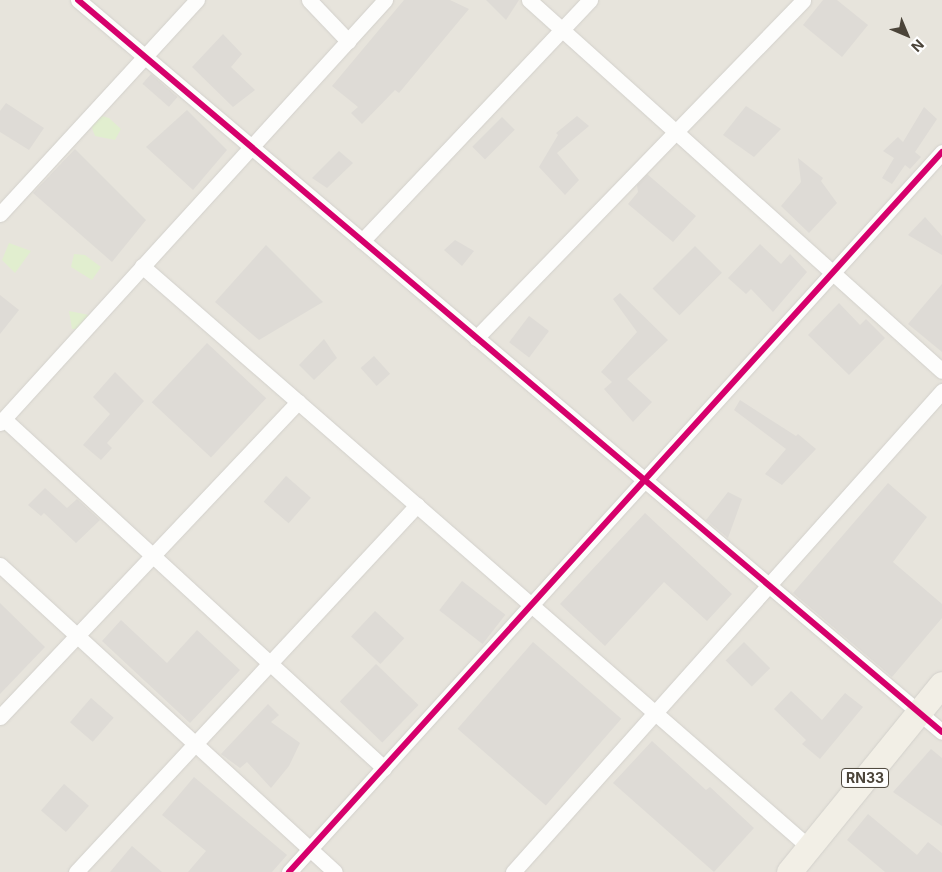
<!DOCTYPE html>
<style>
body{margin:0}
#map{position:relative;width:942px;height:872px;overflow:hidden;background:#f4f2ee;font-family:Inter,sans-serif}
div>[style]{position:absolute}
[style*='--x']{left:calc(var(--x)*1px);top:calc(var(--y)*1px);width:calc(var(--w)*1px);rotate:calc(var(--a)*1deg)}
.residential>*{inset:0;background:#e7e4dc;transform-origin:0 0}
.green>*{inset:0;background:#e1eecf}
.building>*{inset:0;background:#dedbd6;transform-origin:0 0}
.roads{filter:drop-shadow(0 0 1px #d2d0cb) drop-shadow(0 0 1px #d2d0cb)}
.minor>*{height:15px;margin:-7.5px;padding:0 7.5px;transform-origin:7.5px;border-radius:7.5px;background:#fdfdfc}
.primary>*{height:25px;margin:-12.5px;padding:0 12.5px;transform-origin:12.5px;border-radius:12.5px;background:#f2efe6}
.cycleway>*{height:6px;margin:-3px;padding:0 3px;transform-origin:3px;border-radius:3px;background:#d6006c}
span{translate:-50% -50%;white-space:nowrap;text-align:center;line-height:1.15;-webkit-text-stroke:4px #fff;paint-order:stroke}
.shield-label span{padding:1px 4px;background:#fff;border:1px solid;border-radius:4px;-webkit-text-stroke-width:0}
.shield-label{font-size:14px;color:#4b4439;font-weight:700}
.north{position:absolute;left:882px;top:10px;width:50px;height:50px;-webkit-text-stroke:4px #fff;paint-order:stroke;rotate:135deg;font-size:14px;font-weight:700;line-height:20px;text-align:center;color:#4b4439}
.north::after{content:'';display:block;margin:auto;width:18px;height:22px;background:#4b4439;clip-path:polygon(50% 0,100% 100%,50% 72%,0 100%)}
</style>
<div id="map">
<div class="residential">
<div style="left:0;top:0;width:942px;height:872px"></div>
</div>
<div class="green">
<div style="clip-path:polygon(98px 115px,109px 118px,121px 129px,115px 140px,95px 136px,90px 123px)"></div>
<div style="clip-path:polygon(9px 243px,31px 251px,15px 273px,2px 260px)"></div>
<div style="clip-path:polygon(74px 254px,85px 255px,101px 267px,92px 280px,71px 267px)"></div>
<div style="clip-path:polygon(69px 311px,89px 315px,79px 329px,72px 329px)"></div>
</div>
<div class="building">
<div style="clip-path:polygon(404px 0,450px 0,469px 9px,399px 93px,395px 90px,362px 124px,351px 113px,358px 107px,332px 86px)"></div>
<div style="clip-path:polygon(486px 0,519px 0,506px 20px)"></div>
<div style="clip-path:polygon(823px 0,837px 0,868px 25px,842px 57px,803px 25px)"></div>
<div style="clip-path:polygon(223px 34px,242px 54px,231px 67px,255px 90px,233px 107px,192px 67px)"></div>
<div style="left:151px;top:74px;width:35px;height:13px;rotate:41deg"></div>
<div style="clip-path:polygon(6px 103px,44px 128px,29px 150px,0 132px,0 111px)"></div>
<div style="clip-path:polygon(746px 106px,781px 129px,754px 157px,723px 135px)"></div>
<div style="clip-path:polygon(924px 107px,937px 119px,915px 152px,921px 157px,910px 169px,905px 165px,892px 184px,882px 178px,894px 158px,883px 151px,898px 137px,903px 142px)"></div>
<div style="clip-path:polygon(187px 110px,227px 150px,193px 190px,146px 147px)"></div>
<div style="clip-path:polygon(577px 116px,589px 126px,557px 153px,579px 180px,565px 195px,539px 167px,558px 135px,556px 133px)"></div>
<div style="left:502px;top:117px;width:18px;height:42px;rotate:45deg"></div>
<div style="clip-path:polygon(75px 149px,146px 220px,112px 262px,33px 193px)"></div>
<div style="clip-path:polygon(339px 151px,353px 163px,327px 188px,312px 178px)"></div>
<div style="clip-path:polygon(798px 158px,823px 178px,821px 181px,837px 203px,809px 233px,781px 206px,801px 182px)"></div>
<div style="clip-path:polygon(647px 174px,696px 216px,673px 242px,628px 204px,638px 192px,637px 185px)"></div>
<div style="clip-path:polygon(925px 217px,942px 236px,942px 255px,908px 235px)"></div>
<div style="clip-path:polygon(455px 240px,474px 251px,462px 266px,444px 250px)"></div>
<div style="clip-path:polygon(760px 244px,781px 264px,790px 254px,807px 272px,773px 312px,751px 289px,746px 294px,728px 278px)"></div>
<div style="clip-path:polygon(266px 245px,323px 302px,259px 340px,215px 302px)"></div>
<div style="left:695px;top:246px;width:38px;height:60px;rotate:45deg"></div>
<div style="clip-path:polygon(942px 284px,942px 352px,908px 324px)"></div>
<div style="clip-path:polygon(620px 293px,668px 340px,627px 379px,652px 402px,633px 422px,604px 389px,612px 382px,601px 372px,637px 332px,613px 299px)"></div>
<div style="clip-path:polygon(0 295px,19px 310px,0 334px)"></div>
<div style="clip-path:polygon(839px 303px,860px 325px,866px 319px,885px 338px,849px 375px,808px 335px)"></div>
<div style="left:529px;top:316px;width:25px;height:33px;rotate:37deg"></div>
<div style="clip-path:polygon(324px 339px,337px 358px,314px 380px,299px 365px)"></div>
<div style="left:207px;top:343px;width:81px;height:81px;rotate:43deg"></div>
<div style="left:374px;top:356px;width:24px;height:18px;rotate:48deg"></div>
<div style="clip-path:polygon(115px 372px,144px 401px,107px 443px,112px 448px,101px 460px,83px 445px,110px 414px,93px 397px)"></div>
<div style="clip-path:polygon(740px 400px,796px 436px,798px 434px,816px 449px,782px 485px,765px 474px,786px 449px,734px 410px)"></div>
<div style="left:286px;top:476px;width:33px;height:34px;rotate:41deg"></div>
<div style="clip-path:polygon(888px 483px,927px 517px,893px 562px,942px 604px,942px 618px,892px 677px,793px 593px)"></div>
<div style="clip-path:polygon(45px 488px,67px 508px,77px 499px,100px 520px,76px 543px,44px 513px,41px 516px,28px 505px)"></div>
<div style="clip-path:polygon(728px 492px,742px 499px,728px 538px,706px 520px)"></div>
<div style="clip-path:polygon(645px 513px,732px 594px,707px 621px,664px 582px,605px 646px,560px 604px)"></div>
<div style="left:462px;top:581px;width:55px;height:37px;rotate:38deg"></div>
<div style="clip-path:polygon(0 603px,45px 647px,0 694px)"></div>
<div style="left:375px;top:611px;width:40px;height:35px;rotate:43deg"></div>
<div style="clip-path:polygon(121px 620px,167px 663px,197px 630px,240px 670px,190px 723px,102px 641px)"></div>
<div style="left:533px;top:642px;width:117px;height:115px;rotate:41deg"></div>
<div style="left:744px;top:642px;width:37px;height:26px;rotate:45deg"></div>
<div style="left:376px;top:664px;width:59px;height:52px;rotate:44deg"></div>
<div style="clip-path:polygon(791px 691px,822px 720px,845px 693px,863px 707px,820px 759px,802px 744px,806px 740px,774px 709px)"></div>
<div style="left:91px;top:698px;width:30px;height:32px;rotate:41deg"></div>
<div style="clip-path:polygon(268px 704px,279px 715px,271px 722px,300px 743px,289px 766px,271px 788px,247px 762px,240px 768px,221px 754px)"></div>
<div style="clip-path:polygon(652px 741px,706px 790px,710px 787px,754px 828px,714px 872px,613px 783px)"></div>
<div style="clip-path:polygon(931px 749px,942px 758px,942px 826px,893px 792px)"></div>
<div style="clip-path:polygon(194px 777px,287px 855px,272px 872px,188px 872px,206px 851px,162px 815px)"></div>
<div style="left:64px;top:784px;width:33px;height:35px;rotate:41deg"></div>
<div style="clip-path:polygon(868px 814px,917px 855px,928px 842px,942px 853px,942px 872px,885px 872px,847px 840px)"></div>
<div style="clip-path:polygon(132px 846px,162px 872px,110px 872px)"></div>
</div>
<div class="roads">
<div class="minor">
<div style="--x:78;--y:0;--w:1132;--a:40.27"></div>
<div style="--x:309;--y:0;--w:57;--a:46.4"></div>
<div style="--x:529;--y:0;--w:555;--a:41.93"></div>
<div style="--x:0;--y:214;--w:291;--a:-47.4"></div>
<div style="--x:362;--y:241;--w:332;--a:-46.6"></div>
<div style="--x:142;--y:266;--w:885;--a:41.06"></div>
<div style="--x:476;--y:338;--w:470;--a:-45.9"></div>
<div style="--x:4;--y:419;--w:516;--a:42.57"></div>
<div style="--x:0;--y:423;--w:572;--a:-47.69"></div>
<div style="--x:0;--y:565;--w:454;--a:42.5"></div>
<div style="--x:0;--y:717;--w:434;--a:-46.6"></div>
<div style="--x:76;--y:872;--w:501;--a:-47.1"></div>
<div style="--x:289;--y:872;--w:972;--a:-47.79"></div>
<div style="--x:513;--y:872;--w:645;--a:-48.27"></div>
</div>
<div class="primary">
<div style="--x:789;--y:872;--w:242;--a:-50.9"></div>
</div>
</div>
<div class="cycleway">
<div style="--x:78;--y:0;--w:1132;--a:40.27"></div>
<div style="--x:289;--y:872;--w:972;--a:-47.79"></div>
</div>
<div class="shield-label">
<span style="left:865px;top:778px">RN33</span>
</div>
<div class="north">N</div>
</div>
